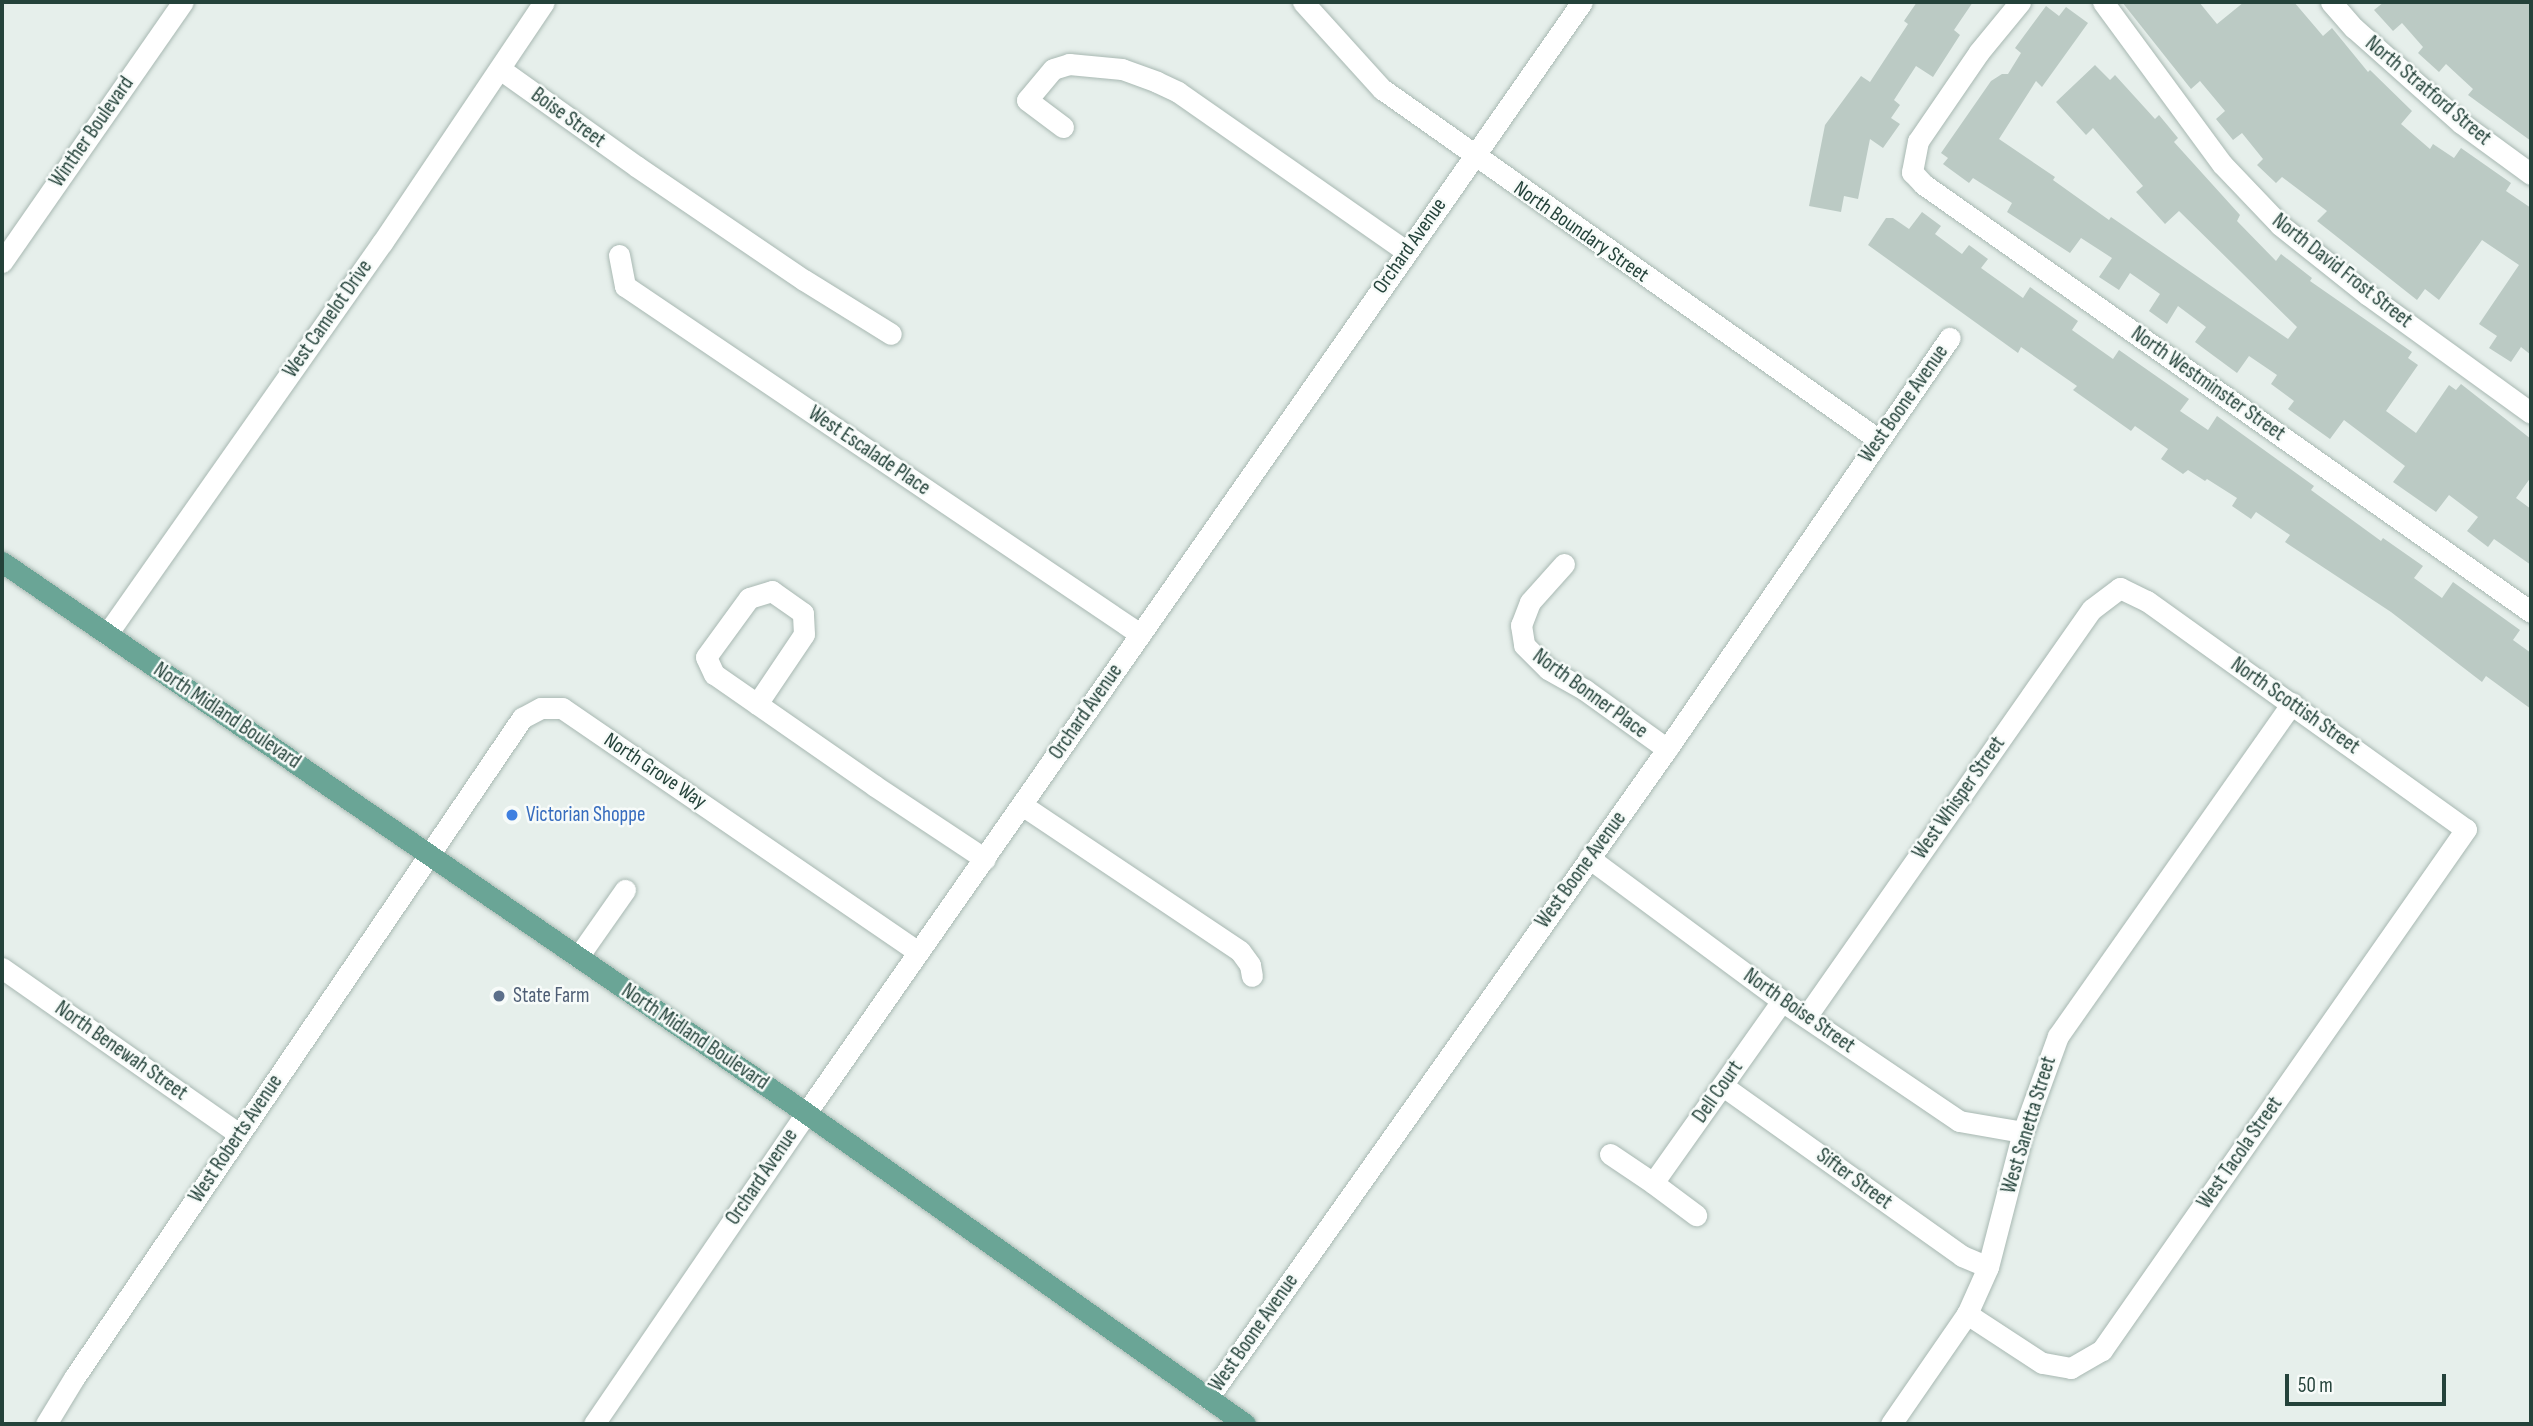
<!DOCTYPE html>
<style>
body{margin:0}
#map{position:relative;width:2533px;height:1426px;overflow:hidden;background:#e6efeb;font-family:"Sofia Sans Condensed",sans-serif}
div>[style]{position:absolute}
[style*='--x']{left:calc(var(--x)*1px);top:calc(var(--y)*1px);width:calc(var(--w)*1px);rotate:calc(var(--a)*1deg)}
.building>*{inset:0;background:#bbcac4}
.roads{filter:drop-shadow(0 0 2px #a8b8b2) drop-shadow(0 0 2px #a8b8b2)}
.minor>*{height:21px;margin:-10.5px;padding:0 10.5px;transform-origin:10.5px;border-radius:10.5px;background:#fff}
.major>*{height:21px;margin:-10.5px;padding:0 10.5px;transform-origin:10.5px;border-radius:10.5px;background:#6aa596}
.dots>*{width:19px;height:19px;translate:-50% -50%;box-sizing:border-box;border:4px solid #f7fbf9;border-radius:50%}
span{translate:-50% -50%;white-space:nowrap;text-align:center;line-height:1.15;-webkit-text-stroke:5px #f7fbf9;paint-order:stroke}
.street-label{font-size:21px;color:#24423a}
.shop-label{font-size:21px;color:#366cbe}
.left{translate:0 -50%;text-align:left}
.service-label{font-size:21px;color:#4e5e75}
.frame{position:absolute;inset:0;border:4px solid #24423a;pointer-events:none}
.scale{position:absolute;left:2285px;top:1374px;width:161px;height:32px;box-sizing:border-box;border:4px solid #24423a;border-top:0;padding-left:9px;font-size:21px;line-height:24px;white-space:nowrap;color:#24423a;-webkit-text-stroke:5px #f7fbf9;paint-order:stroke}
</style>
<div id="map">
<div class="building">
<div style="clip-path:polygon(1917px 2px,1973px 2px,1954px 30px,1960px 35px,1933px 77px,1916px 66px,1894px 100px,1900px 105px,1891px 118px,1900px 124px,1883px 148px,1870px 139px,1858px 199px,1844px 196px,1841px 212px,1809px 206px,1825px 125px,1861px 76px,1870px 82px,1908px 24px,1904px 21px)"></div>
<div style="clip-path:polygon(2122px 2px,2199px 2px,2217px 24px,2244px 2px,2294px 2px,2323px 36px,2332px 28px,2368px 72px,2370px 70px,2412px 111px,2401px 124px,2430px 149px,2433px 144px,2454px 158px,2461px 148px,2511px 183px,2506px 191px,2531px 208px,2531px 355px,2521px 347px,2511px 362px,2489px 348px,2497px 336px,2479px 324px,2519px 265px,2482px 240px,2439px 300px,2425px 289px,2417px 300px,2317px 221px,2327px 211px,2282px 177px,2276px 183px,2257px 165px,2263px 159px,2242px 133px,2233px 140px,2216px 119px,2225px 111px,2200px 81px,2191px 89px)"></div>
<div style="clip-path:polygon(2384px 2px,2531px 2px,2531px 141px,2468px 95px,2473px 89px,2446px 64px,2439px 72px,2418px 53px,2423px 47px,2402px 23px,2393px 31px,2374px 10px)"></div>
<div style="clip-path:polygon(2046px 6px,2059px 16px,2066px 7px,2088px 23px,2042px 87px,2036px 81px,1999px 139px,2055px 177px,2053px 180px,2109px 220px,2111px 217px,2288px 339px,2297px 327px,2179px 211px,2165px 224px,2136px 192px,2143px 186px,2093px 128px,2086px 135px,2056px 102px,2095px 65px,2110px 80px,2115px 75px,2155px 119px,2159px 115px,2178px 138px,2174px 142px,2240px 215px,2237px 221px,2276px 261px,2281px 254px,2312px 278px,2310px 281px,2412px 352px,2408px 358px,2418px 365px,2386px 411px,2416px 433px,2449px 385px,2456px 390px,2461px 384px,2531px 439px,2531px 477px,2516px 498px,2531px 509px,2531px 565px,2494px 539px,2488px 547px,2467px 531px,2478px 517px,2449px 495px,2436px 512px,2393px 482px,2405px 466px,2344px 420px,2330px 439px,2288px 409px,2294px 401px,2271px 384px,2277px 375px,2249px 356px,2237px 373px,2218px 359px,2195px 342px,2206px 327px,2178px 306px,2167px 324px,2149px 311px,2160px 294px,2130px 273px,2119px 290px,2099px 277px,2112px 258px,2081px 238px,2070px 253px,2007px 212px,2012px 203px,1973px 178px,1969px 183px,1943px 164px,1948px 158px,1941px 153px,1991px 81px,2002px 74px,2008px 74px,2021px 53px,2015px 48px)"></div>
<div style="clip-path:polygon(1922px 212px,1941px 226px,1935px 234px,1962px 254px,1969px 245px,1988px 259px,1981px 268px,2023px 298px,2030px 287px,2078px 321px,2072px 330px,2113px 359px,2119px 350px,2189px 399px,2180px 411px,2208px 430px,2217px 416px,2314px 486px,2311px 490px,2381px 541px,2383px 538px,2423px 566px,2414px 578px,2442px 598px,2453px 582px,2520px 630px,2513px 640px,2531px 653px,2531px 709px,2486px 676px,2482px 682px,2391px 612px,2285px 542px,2290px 535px,2256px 512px,2251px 519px,2232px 506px,2237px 498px,2207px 479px,2205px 481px,2188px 470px,2183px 474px,2161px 459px,2168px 449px,2135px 426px,2131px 431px,2073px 390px,2077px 386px,2021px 347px,2018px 353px,1868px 245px,1886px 218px,1893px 218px,1909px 229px)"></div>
</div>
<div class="roads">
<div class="minor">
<div style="--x:1303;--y:2;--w:118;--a:47.8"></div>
<div style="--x:1382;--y:89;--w:608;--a:35.23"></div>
<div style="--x:2020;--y:2;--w:65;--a:129.4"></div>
<div style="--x:1979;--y:52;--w:108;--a:124.4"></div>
<div style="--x:1918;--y:141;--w:32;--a:101"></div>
<div style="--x:1912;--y:172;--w:16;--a:47"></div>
<div style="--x:1923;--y:184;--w:744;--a:35.14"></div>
<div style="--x:2103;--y:2;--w:201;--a:53.7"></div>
<div style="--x:2222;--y:164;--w:84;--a:46.4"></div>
<div style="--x:2280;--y:225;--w:112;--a:38.5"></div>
<div style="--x:2368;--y:295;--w:201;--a:35.9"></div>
<div style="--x:2331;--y:2;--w:35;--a:49"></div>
<div style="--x:2354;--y:28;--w:143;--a:41.6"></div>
<div style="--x:2461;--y:123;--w:87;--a:36.1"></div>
<div style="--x:500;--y:69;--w:167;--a:35.5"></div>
<div style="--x:636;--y:166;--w:203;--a:34.2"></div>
<div style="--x:804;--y:280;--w:102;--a:31.8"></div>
<div style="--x:1063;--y:127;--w:45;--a:-143.1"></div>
<div style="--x:1027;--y:100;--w:40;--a:-50"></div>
<div style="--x:1053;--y:69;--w:17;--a:-17"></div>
<div style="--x:1069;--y:64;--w:53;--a:5.4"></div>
<div style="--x:1122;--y:69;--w:37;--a:20"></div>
<div style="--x:1157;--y:82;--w:23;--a:25"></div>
<div style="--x:1178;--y:92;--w:278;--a:34.9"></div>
<div style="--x:619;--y:255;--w:32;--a:79"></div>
<div style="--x:625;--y:286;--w:622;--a:34.05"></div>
<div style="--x:2;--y:262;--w:317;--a:-55.2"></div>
<div style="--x:1564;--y:564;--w:51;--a:131.8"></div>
<div style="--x:1530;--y:602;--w:25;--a:111"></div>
<div style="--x:1521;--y:625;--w:20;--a:81"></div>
<div style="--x:1524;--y:645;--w:34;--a:45"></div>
<div style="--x:1548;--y:669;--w:43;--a:29.6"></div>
<div style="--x:1585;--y:690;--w:101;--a:35.7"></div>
<div style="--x:107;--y:634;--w:478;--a:-54.9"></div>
<div style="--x:382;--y:243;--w:290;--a:-56.1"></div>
<div style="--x:757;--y:704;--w:84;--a:-56.1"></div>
<div style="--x:804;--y:634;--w:21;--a:-93"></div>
<div style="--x:803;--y:613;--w:38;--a:-145"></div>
<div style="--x:772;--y:591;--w:24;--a:163"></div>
<div style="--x:749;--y:598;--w:73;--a:126.1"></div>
<div style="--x:706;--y:657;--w:19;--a:65"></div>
<div style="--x:714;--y:674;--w:196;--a:34.8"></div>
<div style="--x:875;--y:786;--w:132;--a:33.6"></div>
<div style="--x:1022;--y:805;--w:262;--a:33.8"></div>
<div style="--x:1240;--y:951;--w:17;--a:54"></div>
<div style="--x:1250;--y:965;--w:11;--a:80"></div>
<div style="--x:1589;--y:858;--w:240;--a:36.5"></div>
<div style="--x:1782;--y:1001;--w:214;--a:34.1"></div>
<div style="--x:1959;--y:1121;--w:65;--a:9.8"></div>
<div style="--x:578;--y:957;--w:82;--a:-55"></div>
<div style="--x:2;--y:968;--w:289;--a:35"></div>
<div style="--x:1806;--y:1017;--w:498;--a:-55"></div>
<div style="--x:2092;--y:609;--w:35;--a:-37"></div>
<div style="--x:2120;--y:588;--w:30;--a:26"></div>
<div style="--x:2147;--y:601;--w:392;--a:35.6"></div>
<div style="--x:2466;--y:829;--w:636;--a:124.94"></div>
<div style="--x:2102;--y:1350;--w:36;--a:150"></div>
<div style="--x:2071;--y:1368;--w:29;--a:-170"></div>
<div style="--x:2042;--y:1363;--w:90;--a:-146.8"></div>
<div style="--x:1723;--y:1086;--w:293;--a:35.4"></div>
<div style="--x:1962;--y:1256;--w:28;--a:23"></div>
<div style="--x:1610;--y:1154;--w:52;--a:34"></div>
<div style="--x:1653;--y:1183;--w:223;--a:-54.7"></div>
<div style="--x:1653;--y:1183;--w:54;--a:36.7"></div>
<div style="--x:1208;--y:1398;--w:795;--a:-54.73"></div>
<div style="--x:1667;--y:749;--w:499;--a:-55.5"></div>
<div style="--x:46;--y:1424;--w:54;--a:-58.7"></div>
<div style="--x:74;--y:1378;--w:798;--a:-55.83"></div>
<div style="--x:522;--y:718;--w:21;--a:-28"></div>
<div style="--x:541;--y:708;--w:21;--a:0"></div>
<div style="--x:562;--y:708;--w:432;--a:34.4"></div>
<div style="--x:594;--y:1424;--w:376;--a:-55.7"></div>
<div style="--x:806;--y:1113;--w:1355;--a:-55.07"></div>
<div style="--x:1891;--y:1424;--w:134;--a:-55.4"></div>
<div style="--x:1967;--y:1314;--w:51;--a:-65.9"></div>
<div style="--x:1988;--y:1267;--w:139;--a:-75.5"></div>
<div style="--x:2023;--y:1132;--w:102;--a:-70"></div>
<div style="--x:2058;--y:1036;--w:407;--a:-54.9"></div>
</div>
<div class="major">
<div style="--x:2;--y:562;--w:975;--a:34.42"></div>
<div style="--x:806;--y:1113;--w:538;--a:35.31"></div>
</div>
</div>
<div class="dots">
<div style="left:512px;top:815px;background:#3f7fe0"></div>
<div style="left:499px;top:996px;background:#5c6f8a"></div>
</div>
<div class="street-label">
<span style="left:2428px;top:91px;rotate:40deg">North Stratford Street</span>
<span style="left:568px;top:118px;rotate:36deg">Boise Street</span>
<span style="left:92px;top:132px;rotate:-55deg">Winther Boulevard</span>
<span style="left:1581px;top:232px;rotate:35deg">North Boundary Street</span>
<span style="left:1410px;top:246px;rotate:-55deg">Orchard Avenue</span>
<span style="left:2342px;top:271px;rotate:38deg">North David Frost Street</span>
<span style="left:328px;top:319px;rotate:-55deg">West Camelot Drive</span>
<span style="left:2208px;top:384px;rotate:35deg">North Westminster Street</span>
<span style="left:1904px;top:404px;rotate:-55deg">West Boone Avenue</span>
<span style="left:869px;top:451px;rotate:34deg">West Escalade Place</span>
<span style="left:1590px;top:694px;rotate:36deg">North Bonner Place</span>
<span style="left:2295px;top:706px;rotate:35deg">North Scottish Street</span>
<span style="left:1086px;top:712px;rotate:-55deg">Orchard Avenue</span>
<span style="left:227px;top:716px;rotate:34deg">North Midland Boulevard</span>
<span style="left:655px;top:771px;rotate:34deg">North Grove Way</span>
<span style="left:1959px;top:798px;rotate:-55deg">West Whisper Street</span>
<span style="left:1581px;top:870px;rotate:-54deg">West Boone Avenue</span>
<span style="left:1799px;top:1011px;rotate:35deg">North Boise Street</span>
<span style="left:695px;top:1037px;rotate:34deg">North Midland Boulevard</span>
<span style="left:121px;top:1051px;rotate:35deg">North Benewah Street</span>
<span style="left:1718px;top:1092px;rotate:-55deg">Dell Court</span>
<span style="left:2029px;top:1125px;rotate:-73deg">West Sanetta Street</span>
<span style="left:236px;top:1139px;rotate:-56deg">West Roberts Avenue</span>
<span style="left:2240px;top:1153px;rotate:-55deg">West Tacola Street</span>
<span style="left:762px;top:1177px;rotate:-56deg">Orchard Avenue</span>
<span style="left:1854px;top:1179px;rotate:36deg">Sifter Street</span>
<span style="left:1254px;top:1333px;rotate:-55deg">West Boone Avenue</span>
</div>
<div class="shop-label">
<span class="left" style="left:526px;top:815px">Victorian Shoppe</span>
</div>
<div class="service-label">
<span class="left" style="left:513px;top:996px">State Farm</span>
</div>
<div class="frame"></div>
<div class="scale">50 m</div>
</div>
